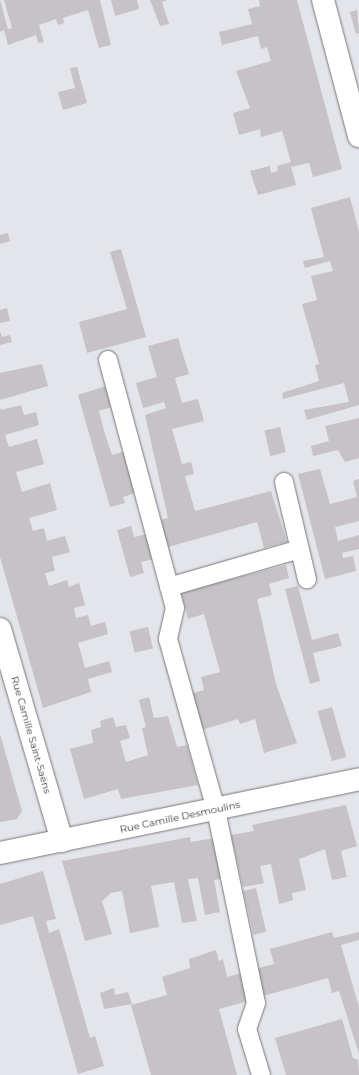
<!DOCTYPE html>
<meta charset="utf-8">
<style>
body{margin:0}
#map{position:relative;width:359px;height:1075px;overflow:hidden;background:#e4e5ea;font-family:Montserrat,sans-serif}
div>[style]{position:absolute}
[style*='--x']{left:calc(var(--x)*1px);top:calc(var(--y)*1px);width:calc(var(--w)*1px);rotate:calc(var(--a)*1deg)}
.building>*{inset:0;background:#c6c2c5;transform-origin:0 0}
.roads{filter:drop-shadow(0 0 1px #76777b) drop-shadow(0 0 1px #76777b)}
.service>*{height:18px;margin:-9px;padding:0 9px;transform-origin:9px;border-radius:9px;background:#fff}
.minor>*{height:22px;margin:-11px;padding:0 11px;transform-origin:11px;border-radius:11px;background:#fff}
span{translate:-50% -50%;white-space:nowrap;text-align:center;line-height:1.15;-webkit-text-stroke:4px #fff;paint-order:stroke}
.street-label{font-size:10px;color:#363638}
</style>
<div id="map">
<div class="building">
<div style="clip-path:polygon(0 0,8px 29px,12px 28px,4px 0,100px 0,111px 45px,99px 48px,88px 10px,63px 18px,64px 23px,58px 25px,56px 19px,39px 25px,44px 42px,38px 43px,36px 35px,8px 45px,4px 30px,0 32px)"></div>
<div style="clip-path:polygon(111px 0,137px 0,139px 9px,115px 16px)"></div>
<div style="clip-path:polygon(150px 0,167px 0,162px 2px,169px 24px,160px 26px)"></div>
<div style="clip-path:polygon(259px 0,297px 0,342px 169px,313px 177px,309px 163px,291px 167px,296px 185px,258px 195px,250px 171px,270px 166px,271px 173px,278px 171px,277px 166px,291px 162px,282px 131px,261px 137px,260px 129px,239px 135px,233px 113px,250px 108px,236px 71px,271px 61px,267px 47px,261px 49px,258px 36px,222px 45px,219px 32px,252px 24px,248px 9px,260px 6px)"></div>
<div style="clip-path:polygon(357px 10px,359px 33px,356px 34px,350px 12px)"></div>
<div style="clip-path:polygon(77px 67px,87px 103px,63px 110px,58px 92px,75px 88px,70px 68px)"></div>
<div style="clip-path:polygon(350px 197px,359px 232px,359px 405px,307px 420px,304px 410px,349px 402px,344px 383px,283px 399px,282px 393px,319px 381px,315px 365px,319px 364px,302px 304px,317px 300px,311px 276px,333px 271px,330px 261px,305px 268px,303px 261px,324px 257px,311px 208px)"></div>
<div style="clip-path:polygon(8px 233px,10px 241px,0 244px,0 235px)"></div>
<div style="clip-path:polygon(121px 249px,146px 337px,87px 353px,79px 322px,127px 309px,110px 252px)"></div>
<div style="clip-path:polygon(7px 308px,10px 321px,0 323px,0 310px)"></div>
<div style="clip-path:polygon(0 331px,2px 337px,10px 335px,12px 342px,0 345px)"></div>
<div style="clip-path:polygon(178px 338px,189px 374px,175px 378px,182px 403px,198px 399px,204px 421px,172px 429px,182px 464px,191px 462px,194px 474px,185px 476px,195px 511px,271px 491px,287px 542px,264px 548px,257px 522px,168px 547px,161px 520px,168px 518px,145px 415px,166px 408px,164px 402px,143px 408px,136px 383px,157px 377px,148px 346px)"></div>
<div style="clip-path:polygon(42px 364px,48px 386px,0 400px,0 373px)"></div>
<div style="clip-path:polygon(106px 386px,111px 407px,99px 411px,104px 431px,112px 455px,123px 452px,135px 493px,123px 497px,125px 503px,110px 507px,78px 395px)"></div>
<div style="clip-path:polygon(21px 405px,24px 415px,36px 412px,39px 425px,5px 435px,9px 447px,37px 439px,44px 464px,16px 472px,22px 492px,50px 483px,57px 510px,29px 518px,33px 531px,44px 528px,47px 541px,65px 536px,70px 552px,52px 557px,55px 571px,45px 573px,49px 586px,67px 580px,69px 587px,79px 583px,85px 605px,74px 608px,76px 618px,88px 615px,91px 626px,105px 622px,108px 634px,78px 643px,85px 668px,109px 661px,112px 672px,88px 679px,91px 692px,43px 708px,0 557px,0 407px,1px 410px)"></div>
<div style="clip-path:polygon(359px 418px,359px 458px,345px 462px,338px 450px,313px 456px,311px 446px,329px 441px,325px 426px)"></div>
<div style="left:280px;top:427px;width:26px;height:16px;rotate:77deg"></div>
<div style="clip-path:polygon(320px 469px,330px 504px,357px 497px,353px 481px,359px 479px,359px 521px,335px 527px,338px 541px,359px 535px,359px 549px,342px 553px,343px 558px,353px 556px,356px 571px,325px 579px,298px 474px)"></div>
<div style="clip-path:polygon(131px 526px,134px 537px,147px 534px,154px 559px,141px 562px,144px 573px,130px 577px,117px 530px)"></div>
<div style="clip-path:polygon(286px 565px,289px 578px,269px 584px,272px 595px,257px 599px,276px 684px,297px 743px,264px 753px,255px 719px,240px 724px,238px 719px,198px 731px,190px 694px,204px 690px,201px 677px,220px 672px,204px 614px,188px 619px,181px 592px)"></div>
<div style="clip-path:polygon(298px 586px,312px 640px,338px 633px,342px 646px,313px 653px,320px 681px,310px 684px,285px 589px)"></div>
<div style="left:148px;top:627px;width:22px;height:19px;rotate:77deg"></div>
<div style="clip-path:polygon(149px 697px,154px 718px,168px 716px,177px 747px,187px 745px,198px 785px,121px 799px,118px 789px,84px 799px,70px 749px,93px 743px,91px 730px,101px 727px,100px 721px,113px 717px,116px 727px,126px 725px,130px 738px,120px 741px,126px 762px,148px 755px,142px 728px,146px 727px,139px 700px)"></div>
<div style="left:332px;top:707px;width:52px;height:15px;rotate:74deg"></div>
<div style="clip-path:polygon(0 734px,22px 811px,17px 819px,0 822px)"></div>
<div style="clip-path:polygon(346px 805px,357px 846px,341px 851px,347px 877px,332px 880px,325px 849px,299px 859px,306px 890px,292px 893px,293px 900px,279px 904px,271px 864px,260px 866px,264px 883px,243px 887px,231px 835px,254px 831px,252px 825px)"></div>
<div style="clip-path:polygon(190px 837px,191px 842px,215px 838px,222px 879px,214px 880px,220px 912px,205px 915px,198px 878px,188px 879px,197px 921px,182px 923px,174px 882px,151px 886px,159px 927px,130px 933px,122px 891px,111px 893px,102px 901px,112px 934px,85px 941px,62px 861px)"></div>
<div style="clip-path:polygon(43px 871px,56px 919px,46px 921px,49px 933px,59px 929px,90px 1038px,95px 1036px,104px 1066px,78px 1074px,33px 916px,0 925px,0 884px)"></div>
<div style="left:256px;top:888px;width:45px;height:13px;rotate:77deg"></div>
<div style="clip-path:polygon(332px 932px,334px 938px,359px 932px,359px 940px,341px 945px,359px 1007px,359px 1054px,339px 991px,332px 993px,328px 978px,263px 996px,255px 969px,274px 964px,270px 949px)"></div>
<div style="clip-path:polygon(216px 950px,219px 961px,223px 959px,227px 977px,241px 973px,248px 1001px,219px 1009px,237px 1075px,151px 1075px,131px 1005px,167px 995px,162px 977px,190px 968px,189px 959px)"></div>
<div style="clip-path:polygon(114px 988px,115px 995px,128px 992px,132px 1004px,104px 1009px,100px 993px)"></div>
<div style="clip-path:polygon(342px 1019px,353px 1058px,358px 1060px,359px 1075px,286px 1075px,275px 1038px)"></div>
</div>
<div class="roads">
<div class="service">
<div style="--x:108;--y:360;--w:257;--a:74.9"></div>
<div style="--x:175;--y:608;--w:32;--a:103"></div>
<div style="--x:168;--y:639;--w:178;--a:74.3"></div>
<div style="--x:216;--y:810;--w:197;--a:78.3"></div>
<div style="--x:256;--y:1003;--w:28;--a:109"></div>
<div style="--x:247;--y:1029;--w:48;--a:73.1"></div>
<div style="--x:284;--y:482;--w:100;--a:76.7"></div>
<div style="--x:169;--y:587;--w:136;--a:-16.2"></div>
</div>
<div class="minor">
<div style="--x:323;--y:0;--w:141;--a:75.2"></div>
<div style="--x:0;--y:629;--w:221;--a:73.7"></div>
<div style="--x:0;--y:853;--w:367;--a:-11.6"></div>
</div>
</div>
<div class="street-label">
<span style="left:31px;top:735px;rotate:74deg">Rue Camille Saint-Saëns</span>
<span style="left:180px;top:817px;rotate:-12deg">Rue Camille Desmoulins</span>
</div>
</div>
